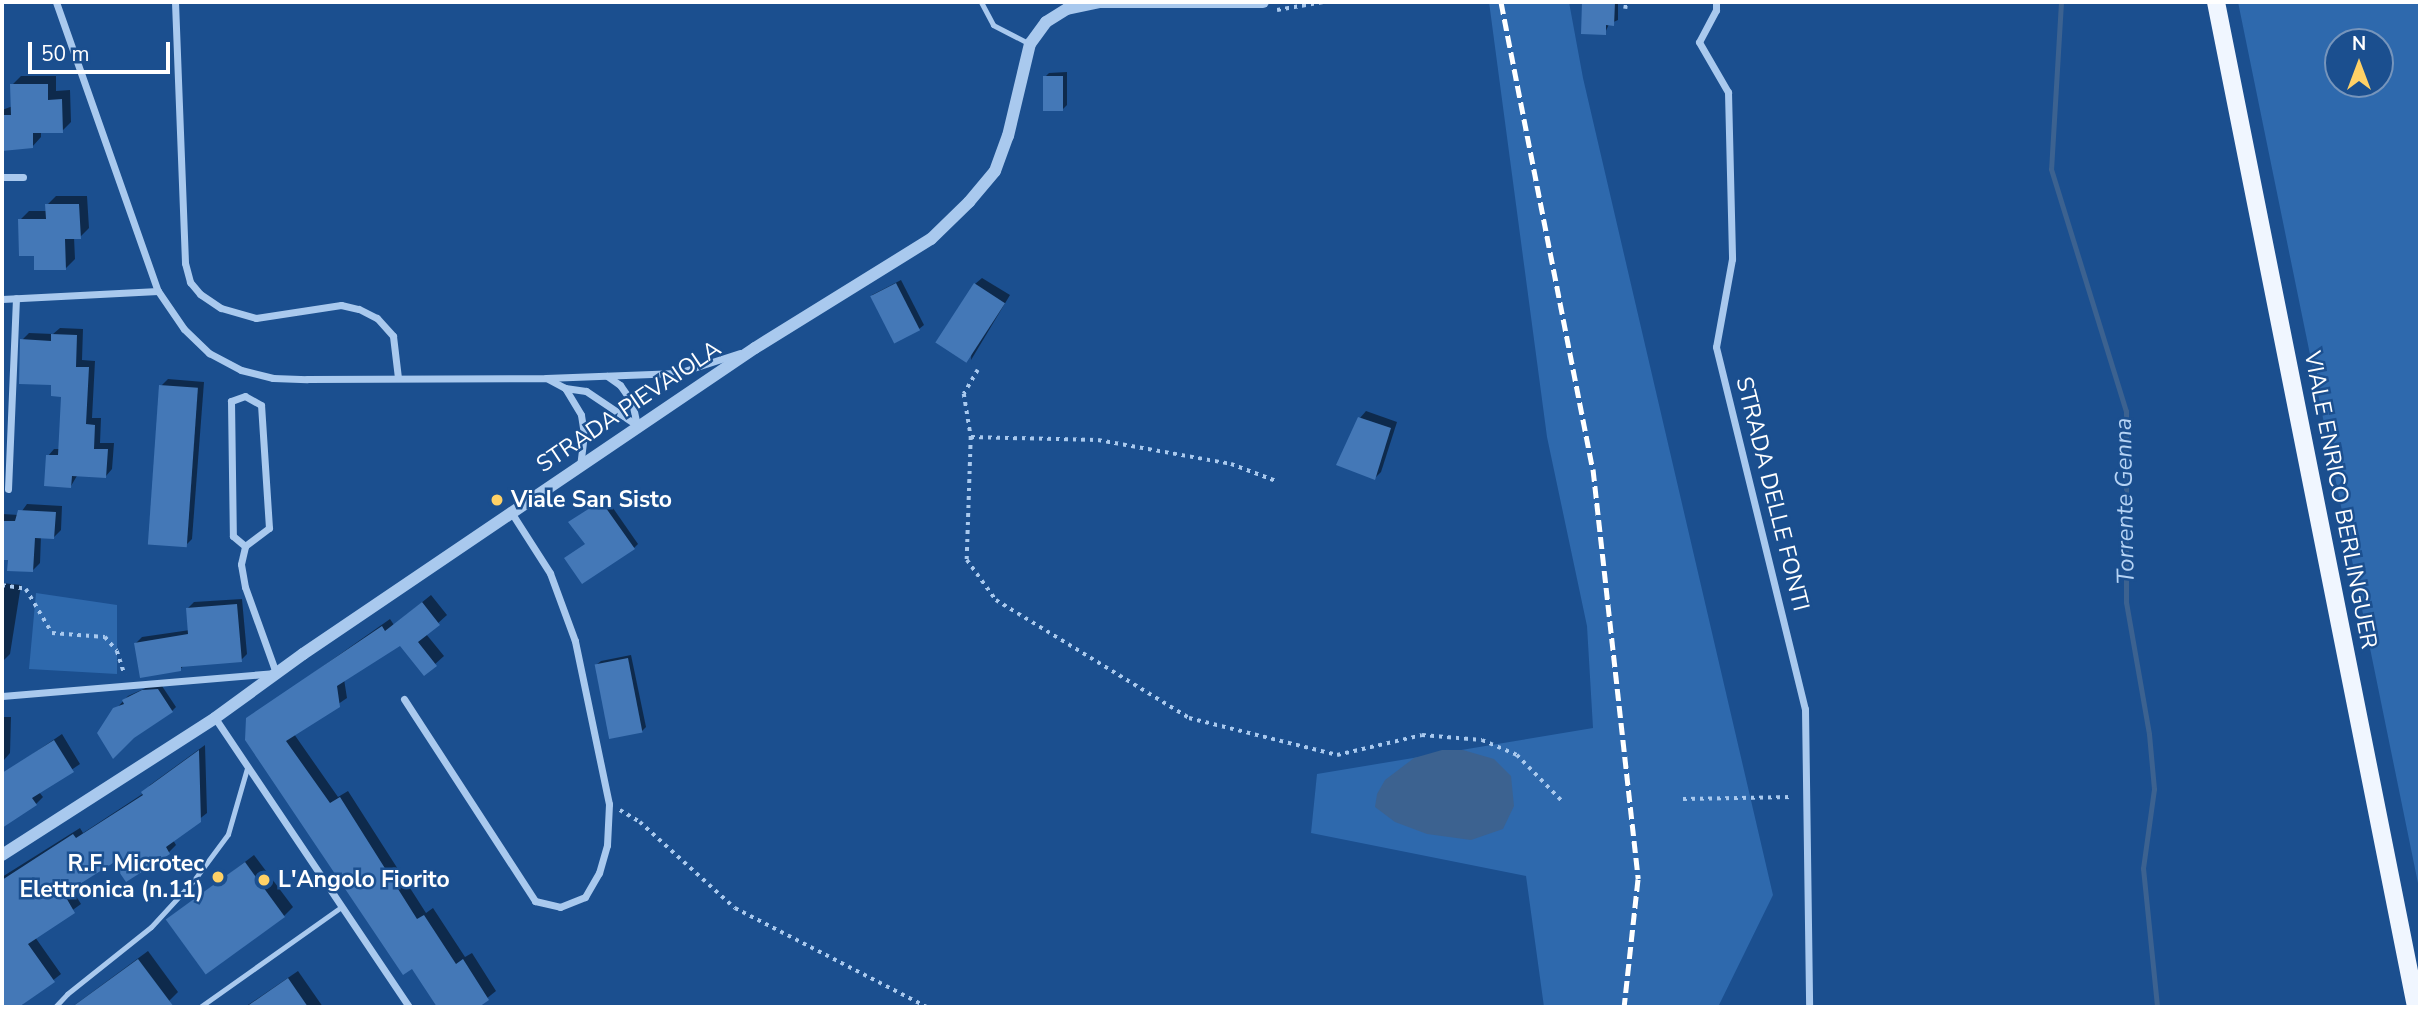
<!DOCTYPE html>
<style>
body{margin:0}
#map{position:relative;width:2422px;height:1009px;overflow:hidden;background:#1b4f8f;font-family:"Nunito Sans",sans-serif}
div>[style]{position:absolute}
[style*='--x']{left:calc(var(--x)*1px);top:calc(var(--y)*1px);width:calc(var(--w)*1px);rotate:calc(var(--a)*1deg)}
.green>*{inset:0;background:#2e69ad}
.water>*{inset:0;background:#3c6290}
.shadow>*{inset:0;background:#0007}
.stream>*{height:5px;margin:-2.5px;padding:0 2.5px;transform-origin:2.5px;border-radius:2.5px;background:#3c6290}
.building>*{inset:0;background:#4478b7;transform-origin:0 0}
.path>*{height:3.5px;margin-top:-1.75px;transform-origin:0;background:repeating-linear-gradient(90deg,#a9c9ee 0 3.5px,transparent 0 8.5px)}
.service>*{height:5px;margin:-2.5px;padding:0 2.5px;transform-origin:2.5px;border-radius:2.5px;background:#a9c9ee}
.minor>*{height:7px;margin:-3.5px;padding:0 3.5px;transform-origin:3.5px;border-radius:3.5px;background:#a9c9ee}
.tertiary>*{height:12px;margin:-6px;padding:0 6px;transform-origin:6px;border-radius:6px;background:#a9c9ee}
.primary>*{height:18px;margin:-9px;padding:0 9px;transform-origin:9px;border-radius:9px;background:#f0f6ff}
.rail>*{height:5px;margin-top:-2.5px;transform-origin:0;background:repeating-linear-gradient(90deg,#fff 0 12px,transparent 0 17px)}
.dots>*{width:19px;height:19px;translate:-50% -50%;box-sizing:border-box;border:4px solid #1b4f8f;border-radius:50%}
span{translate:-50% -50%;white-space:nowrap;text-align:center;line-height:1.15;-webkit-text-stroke:5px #1b4f8f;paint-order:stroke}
.street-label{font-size:23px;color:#fff}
.poi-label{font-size:23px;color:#fff;font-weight:700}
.left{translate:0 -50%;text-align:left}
.right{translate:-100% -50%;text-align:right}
.water-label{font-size:24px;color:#b5d3f5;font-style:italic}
.frame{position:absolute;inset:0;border:4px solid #fff;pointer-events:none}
.north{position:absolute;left:2324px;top:28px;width:70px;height:70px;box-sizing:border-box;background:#1b4f8f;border:2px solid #7695bc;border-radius:50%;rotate:0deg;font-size:19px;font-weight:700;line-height:28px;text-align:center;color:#fff}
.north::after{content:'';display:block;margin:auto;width:24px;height:32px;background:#ffd166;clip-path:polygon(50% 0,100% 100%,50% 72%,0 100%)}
.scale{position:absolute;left:28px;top:42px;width:142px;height:32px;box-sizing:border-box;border:4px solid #fff;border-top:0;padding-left:9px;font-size:21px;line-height:24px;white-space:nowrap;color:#fff;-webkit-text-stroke:5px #1b4f8f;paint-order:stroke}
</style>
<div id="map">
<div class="green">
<div style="clip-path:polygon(1489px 2px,1569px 2px,1583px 78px,1773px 895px,1718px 1007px,1544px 1007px,1526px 876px,1311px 833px,1317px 774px,1593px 728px,1587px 626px,1547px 437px)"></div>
<div style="clip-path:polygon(evenodd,2238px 2px,2420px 2px,2420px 893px,2238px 2px,2338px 42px,2380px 42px,2380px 84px,2338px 84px,2338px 42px)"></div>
<div style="clip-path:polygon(36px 593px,117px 605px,117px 674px,29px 669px)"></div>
</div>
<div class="water">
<div style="clip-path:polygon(1442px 750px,1463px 750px,1494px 759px,1511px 776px,1514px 806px,1503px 829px,1471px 840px,1427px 834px,1395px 822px,1375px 807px,1377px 794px,1385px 780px,1414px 758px)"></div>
</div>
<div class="shadow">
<div style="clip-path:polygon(1584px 2px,1618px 2px,1618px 20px,1609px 24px,1605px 33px,1583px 32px)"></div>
<div style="clip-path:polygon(1067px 72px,1067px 105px,1063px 109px,1045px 77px,1049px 73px)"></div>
<div style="clip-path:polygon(21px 76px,56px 76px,56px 91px,70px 90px,71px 122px,62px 131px,41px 131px,41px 137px,32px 147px,2px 149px,2px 110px,13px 106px,12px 85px)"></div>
<div style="clip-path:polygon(56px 196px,87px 196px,89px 228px,80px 237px,74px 237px,75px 259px,66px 268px,36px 255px,20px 220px,29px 211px,47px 211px,47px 205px)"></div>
<div style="clip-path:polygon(982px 278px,1010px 295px,971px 360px,975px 284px)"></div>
<div style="clip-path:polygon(901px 280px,924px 325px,919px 329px,872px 295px)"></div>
<div style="clip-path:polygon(60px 328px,83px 329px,82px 360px,95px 361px,92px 418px,101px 418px,100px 443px,114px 443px,112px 469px,106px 476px,78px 474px,71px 486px,48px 456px,54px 449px,60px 449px,63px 395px,22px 340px,29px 333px,53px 334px)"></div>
<div style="clip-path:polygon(168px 379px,204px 382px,192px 539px,185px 546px,161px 386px)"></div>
<div style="clip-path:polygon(1366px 411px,1397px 422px,1381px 472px,1375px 478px,1360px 418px)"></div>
<div style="clip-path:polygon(606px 498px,638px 544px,634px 548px,586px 544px,570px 522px)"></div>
<div style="clip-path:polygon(27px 504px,62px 506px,61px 530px,54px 537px,41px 536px,40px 563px,33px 570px,10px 559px,2px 558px,2px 514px,19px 515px)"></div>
<div style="clip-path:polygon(2px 583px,21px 585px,10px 654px,3px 661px)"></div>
<div style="clip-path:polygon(431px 595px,447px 615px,426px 634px,444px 656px,424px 674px,400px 643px,344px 679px,347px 698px,294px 734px,338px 797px,348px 791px,426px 913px,433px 908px,465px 957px,472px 953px,496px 991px,476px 1007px,439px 1007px,248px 719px,390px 619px,394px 625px)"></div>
<div style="clip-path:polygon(242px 599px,247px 654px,241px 660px,185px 665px,180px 669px,136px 643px,142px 637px,190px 630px,188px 608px,194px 602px)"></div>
<div style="clip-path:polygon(631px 655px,646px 727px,642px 731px,596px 665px,601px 661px)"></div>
<div style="clip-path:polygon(162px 686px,176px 707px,172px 711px,115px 710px,128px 696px,148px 687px)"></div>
<div style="clip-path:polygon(2px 717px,11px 717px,10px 753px,4px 760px)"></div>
<div style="clip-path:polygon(62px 734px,80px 764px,39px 792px,43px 797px,36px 804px,2px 826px,2px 775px)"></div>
<div style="clip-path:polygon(205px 745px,207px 813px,173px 840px,176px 845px,169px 852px,126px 880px,113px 860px,71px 888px,81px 904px,35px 937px,61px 974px,19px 1007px,2px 1007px,2px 979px,8px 976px,2px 967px,2px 877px,80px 828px,83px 833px,144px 793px,150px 785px)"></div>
<div style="clip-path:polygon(254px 855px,293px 907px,284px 916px,168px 921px)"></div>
<div style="clip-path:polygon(148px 951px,178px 992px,169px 1001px,160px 1007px,72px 1007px)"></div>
<div style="clip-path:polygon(298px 971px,323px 1007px,245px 1007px)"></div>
</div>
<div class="stream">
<div style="--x:2061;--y:2;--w:167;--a:93.4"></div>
<div style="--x:2051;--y:169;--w:253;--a:72.8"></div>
<div style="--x:2126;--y:411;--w:191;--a:90"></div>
<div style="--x:2126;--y:602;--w:134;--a:80.1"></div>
<div style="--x:2149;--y:734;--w:55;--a:84.8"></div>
<div style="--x:2154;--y:789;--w:80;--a:97.9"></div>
<div style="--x:2143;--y:868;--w:140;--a:84.2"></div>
</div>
<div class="building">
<div style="clip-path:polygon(1582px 2px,1615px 2px,1614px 26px,1606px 25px,1606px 35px,1581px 34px)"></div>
<div style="left:1043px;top:76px;width:20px;height:35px"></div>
<div style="clip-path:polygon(10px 84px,48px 84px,48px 100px,62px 99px,63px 133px,33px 133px,33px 148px,2px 151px,2px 115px,11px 115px)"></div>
<div style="clip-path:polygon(45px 204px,79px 204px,81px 239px,65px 239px,66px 270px,34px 270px,34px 256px,19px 256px,18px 219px,46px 219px)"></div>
<div style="left:896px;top:283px;width:53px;height:29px;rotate:63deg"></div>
<div style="left:974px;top:283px;width:37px;height:71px;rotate:33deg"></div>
<div style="clip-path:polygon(51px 334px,77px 335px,76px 367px,89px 367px,86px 424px,95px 425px,94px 449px,108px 449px,106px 478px,72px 476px,71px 488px,44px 486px,46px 455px,58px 455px,61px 397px,51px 396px,51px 385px,19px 384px,20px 339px,51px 341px)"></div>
<div style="left:159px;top:385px;width:39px;height:160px;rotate:4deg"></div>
<div style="clip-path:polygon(1358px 417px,1391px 428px,1375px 480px,1336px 465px)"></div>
<div style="clip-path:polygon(601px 501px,635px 549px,582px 584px,564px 558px,585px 544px,568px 522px)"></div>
<div style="clip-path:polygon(18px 510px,56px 512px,54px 539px,35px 538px,33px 572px,7px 571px,8px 560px,2px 560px,2px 521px,15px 521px)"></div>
<div style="clip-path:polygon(422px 602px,440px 625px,418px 642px,437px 666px,424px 676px,400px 646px,337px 686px,340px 707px,286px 741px,330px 803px,340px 797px,417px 919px,424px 915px,456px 964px,463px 959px,489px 1000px,479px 1007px,437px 1007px,412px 969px,403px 975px,245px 740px,246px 718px,382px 626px,385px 631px)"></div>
<div style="clip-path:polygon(237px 604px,242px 662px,181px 667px,181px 671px,140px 678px,134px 643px,188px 634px,186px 608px)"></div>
<div style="left:628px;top:658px;width:76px;height:34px;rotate:79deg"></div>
<div style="clip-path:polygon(158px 689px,173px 712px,134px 738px,113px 759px,97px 733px,113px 708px,124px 704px,122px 700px,142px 690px)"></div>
<div style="clip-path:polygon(54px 740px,74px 772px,32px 798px,37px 805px,2px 828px,2px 773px)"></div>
<div style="clip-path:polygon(199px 750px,201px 822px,166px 847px,170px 854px,126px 882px,113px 863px,64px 894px,75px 913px,28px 944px,55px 982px,19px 1007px,2px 1007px,2px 880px,73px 834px,76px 838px,143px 795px,141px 792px)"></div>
<div style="left:245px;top:862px;width:68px;height:98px;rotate:54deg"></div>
<div style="clip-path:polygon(138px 959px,174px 1007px,72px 1007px)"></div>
<div style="clip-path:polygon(288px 978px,308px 1007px,246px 1007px)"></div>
</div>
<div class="path">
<div style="--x:1625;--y:9;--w:7;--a:-82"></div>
<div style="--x:1277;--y:10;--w:47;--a:-9.9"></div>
<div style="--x:978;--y:370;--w:28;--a:120"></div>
<div style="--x:964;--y:394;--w:44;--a:80.8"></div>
<div style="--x:971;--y:437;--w:123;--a:91.9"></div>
<div style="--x:967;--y:560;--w:49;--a:54.1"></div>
<div style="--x:996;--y:600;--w:226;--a:31.4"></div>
<div style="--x:1189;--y:718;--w:153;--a:14"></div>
<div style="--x:1337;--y:755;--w:87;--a:-13.2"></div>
<div style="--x:1422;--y:735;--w:60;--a:4.8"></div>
<div style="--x:1482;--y:740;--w:38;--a:23"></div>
<div style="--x:1517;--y:755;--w:66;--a:45.6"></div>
<div style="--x:971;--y:437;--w:127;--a:1.4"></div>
<div style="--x:1098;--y:440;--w:135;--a:10.2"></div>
<div style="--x:1231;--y:464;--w:48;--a:20.7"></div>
<div style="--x:2;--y:585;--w:24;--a:9"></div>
<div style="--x:26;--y:589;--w:51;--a:59.4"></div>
<div style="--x:52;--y:633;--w:53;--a:4.3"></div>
<div style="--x:105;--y:637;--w:18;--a:49"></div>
<div style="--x:117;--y:651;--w:25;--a:72"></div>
<div style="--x:1683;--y:799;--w:110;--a:-1"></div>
<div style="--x:620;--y:810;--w:23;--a:31"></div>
<div style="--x:640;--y:822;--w:128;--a:42.2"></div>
<div style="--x:735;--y:908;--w:216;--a:27.3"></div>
</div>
<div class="service">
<div style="--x:981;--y:2;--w:26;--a:62"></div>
<div style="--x:993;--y:25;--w:42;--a:27.2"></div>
<div style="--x:55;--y:1007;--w:18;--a:-47"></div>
<div style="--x:67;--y:994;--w:107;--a:-38.6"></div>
<div style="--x:151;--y:927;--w:64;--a:-47.5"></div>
<div style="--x:194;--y:880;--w:57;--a:-53.5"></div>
<div style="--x:228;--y:834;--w:69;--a:-73.9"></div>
<div style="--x:200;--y:1007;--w:173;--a:-35.3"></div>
</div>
<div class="minor">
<div style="--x:56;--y:2;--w:306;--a:70.6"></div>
<div style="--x:158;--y:291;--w:46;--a:55.6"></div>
<div style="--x:184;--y:329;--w:35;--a:44"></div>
<div style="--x:209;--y:353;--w:36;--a:28"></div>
<div style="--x:241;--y:370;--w:33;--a:14"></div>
<div style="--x:273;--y:378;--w:34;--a:2"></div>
<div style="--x:307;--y:379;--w:239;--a:-0.2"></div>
<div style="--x:546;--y:378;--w:132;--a:-2.2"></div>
<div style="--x:678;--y:373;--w:65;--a:-17.9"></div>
<div style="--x:175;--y:2;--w:261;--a:87.8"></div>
<div style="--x:185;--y:263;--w:20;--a:75"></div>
<div style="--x:190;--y:282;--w:16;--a:50"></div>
<div style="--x:200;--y:294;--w:25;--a:34"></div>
<div style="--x:221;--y:308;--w:36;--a:16"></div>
<div style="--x:256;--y:318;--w:86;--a:-8.7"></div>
<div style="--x:341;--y:305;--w:18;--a:13"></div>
<div style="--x:359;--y:309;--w:20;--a:27"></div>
<div style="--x:377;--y:318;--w:24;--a:48"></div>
<div style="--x:393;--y:336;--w:42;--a:83.2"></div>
<div style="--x:1716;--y:2;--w:8;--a:90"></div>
<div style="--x:1716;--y:10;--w:36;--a:118"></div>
<div style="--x:1699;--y:42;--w:58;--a:59.9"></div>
<div style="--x:1728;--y:92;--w:167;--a:88.6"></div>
<div style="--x:1732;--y:259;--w:89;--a:100.3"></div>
<div style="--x:1716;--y:347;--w:373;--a:76.2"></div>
<div style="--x:1805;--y:709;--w:298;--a:89.2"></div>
<div style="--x:2;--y:177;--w:21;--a:0"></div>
<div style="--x:2;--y:299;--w:156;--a:-2.9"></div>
<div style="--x:607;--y:376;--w:16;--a:35"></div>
<div style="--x:620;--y:385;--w:21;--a:55"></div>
<div style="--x:632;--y:402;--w:24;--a:78"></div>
<div style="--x:548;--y:379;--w:19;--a:28"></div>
<div style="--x:565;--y:388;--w:31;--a:59"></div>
<div style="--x:581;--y:415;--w:19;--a:81"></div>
<div style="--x:584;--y:434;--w:31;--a:97"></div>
<div style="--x:565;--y:388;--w:21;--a:8"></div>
<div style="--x:586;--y:391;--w:63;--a:33.9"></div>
<div style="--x:8;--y:489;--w:191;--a:-87.6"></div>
<div style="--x:2;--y:696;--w:275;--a:-4.8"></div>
<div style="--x:276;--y:673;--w:91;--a:-109.8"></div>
<div style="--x:245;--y:587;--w:23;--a:-100"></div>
<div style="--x:241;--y:564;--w:18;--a:-77"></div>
<div style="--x:245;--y:546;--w:30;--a:-37"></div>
<div style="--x:269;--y:528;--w:123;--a:-93.7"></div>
<div style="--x:261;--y:405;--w:18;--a:-151"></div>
<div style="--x:245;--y:396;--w:15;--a:160"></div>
<div style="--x:231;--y:401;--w:135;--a:89.2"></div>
<div style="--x:233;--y:536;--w:16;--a:40"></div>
<div style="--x:404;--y:699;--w:241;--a:57"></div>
<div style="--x:535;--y:901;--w:26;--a:13"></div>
<div style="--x:560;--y:907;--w:27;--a:-22"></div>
<div style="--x:585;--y:897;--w:28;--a:-60"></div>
<div style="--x:599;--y:873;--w:29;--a:-74"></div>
<div style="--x:607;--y:845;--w:41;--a:-87.2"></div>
<div style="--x:609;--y:804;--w:167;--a:-101.8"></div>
<div style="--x:575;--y:641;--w:72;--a:-110.2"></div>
<div style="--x:550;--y:573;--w:72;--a:-122.6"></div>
<div style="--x:215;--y:718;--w:348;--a:56.1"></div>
</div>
<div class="tertiary">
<div style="--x:2;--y:855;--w:253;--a:-32.7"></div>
<div style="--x:215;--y:718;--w:109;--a:-36"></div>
<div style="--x:303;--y:654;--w:546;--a:-34.1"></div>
<div style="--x:755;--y:348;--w:207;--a:-31.8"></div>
<div style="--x:931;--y:239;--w:53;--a:-44.2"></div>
<div style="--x:969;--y:202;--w:40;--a:-50"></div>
<div style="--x:995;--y:171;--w:37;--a:-70"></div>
<div style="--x:1008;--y:136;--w:95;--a:-76.6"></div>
<div style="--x:1030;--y:44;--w:27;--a:-54"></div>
<div style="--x:1046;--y:22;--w:25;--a:-32"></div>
<div style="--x:1067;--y:9;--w:34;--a:-12"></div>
<div style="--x:1100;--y:2;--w:163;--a:0"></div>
</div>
<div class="primary">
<div style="--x:2216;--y:2;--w:1025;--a:78.74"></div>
</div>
<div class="rail">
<div style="--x:1501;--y:2;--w:476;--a:78.9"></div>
<div style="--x:1593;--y:469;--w:412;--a:83.7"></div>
<div style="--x:1638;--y:879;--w:129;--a:96.2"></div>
</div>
<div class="dots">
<div style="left:497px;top:500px;background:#ffd166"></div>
<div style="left:218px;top:877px;background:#ffd166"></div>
<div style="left:264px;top:880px;background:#ffd166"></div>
</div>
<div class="street-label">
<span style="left:629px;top:407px;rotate:-34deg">STRADA PIEVAIOLA</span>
<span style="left:1772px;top:494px;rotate:76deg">STRADA DELLE FONTI</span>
<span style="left:2340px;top:500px;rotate:79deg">VIALE ENRICO BERLINGUER</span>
</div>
<div class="poi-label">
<span class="left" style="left:511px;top:500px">Viale San Sisto</span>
<span class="right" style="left:204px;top:877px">R.F. Microtec<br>Elettronica (n.11)</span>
<span class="left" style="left:278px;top:880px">L'Angolo Fiorito</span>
</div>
<div class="water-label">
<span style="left:2125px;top:501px;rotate:-91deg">Torrente Genna</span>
</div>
<div class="frame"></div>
<div class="north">N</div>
<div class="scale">50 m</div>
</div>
